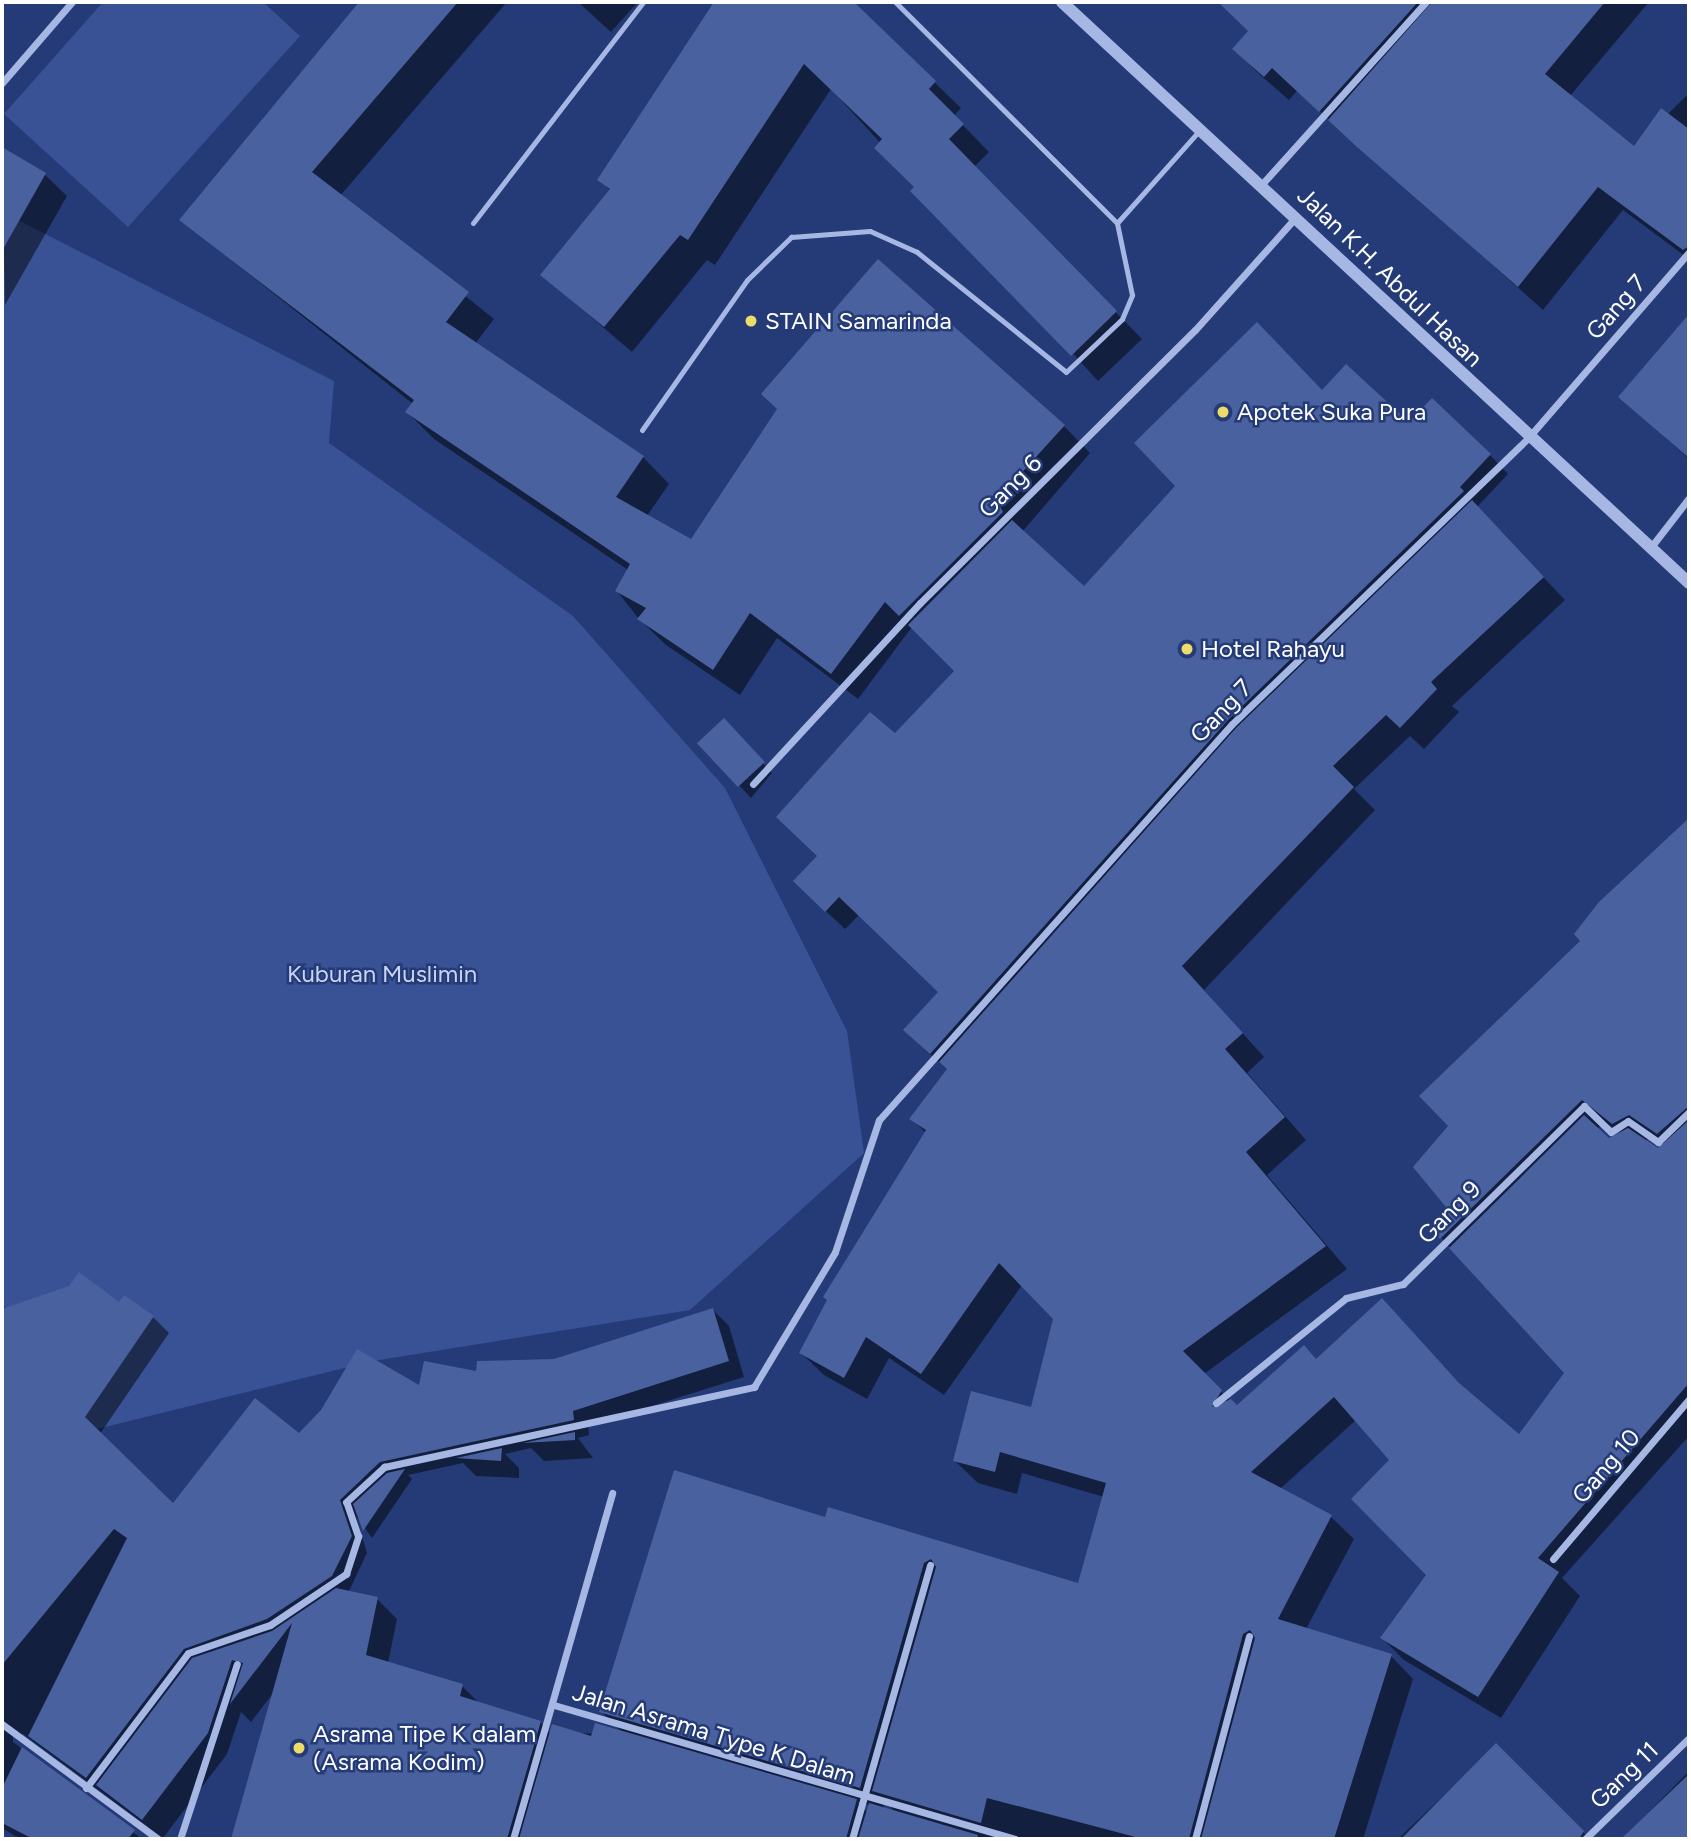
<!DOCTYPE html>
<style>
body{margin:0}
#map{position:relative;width:1691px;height:1841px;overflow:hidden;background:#253b77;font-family:Figtree,sans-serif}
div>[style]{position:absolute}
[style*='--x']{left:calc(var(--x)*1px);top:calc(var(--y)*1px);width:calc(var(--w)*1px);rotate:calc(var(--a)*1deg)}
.green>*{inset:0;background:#385295}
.shadow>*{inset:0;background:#0007}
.building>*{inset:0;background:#49619f;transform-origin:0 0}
.service>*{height:5px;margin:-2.5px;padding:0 2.5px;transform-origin:2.5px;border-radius:2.5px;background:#a6b7e3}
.minor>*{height:7px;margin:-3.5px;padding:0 3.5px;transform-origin:3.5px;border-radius:3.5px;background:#a6b7e3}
.tertiary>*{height:12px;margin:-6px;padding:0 6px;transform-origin:6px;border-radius:6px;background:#a6b7e3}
.dots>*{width:19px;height:19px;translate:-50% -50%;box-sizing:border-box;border:4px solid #253b77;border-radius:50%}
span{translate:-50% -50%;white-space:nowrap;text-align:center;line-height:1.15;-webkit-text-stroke:5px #253b77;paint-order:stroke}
.street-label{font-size:24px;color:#fff}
.poi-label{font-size:24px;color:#fff}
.left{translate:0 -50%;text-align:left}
.park-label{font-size:24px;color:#c8d4f3}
.frame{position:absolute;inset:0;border:4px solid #fff;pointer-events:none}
</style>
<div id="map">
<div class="green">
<div style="clip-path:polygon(103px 2px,263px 2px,300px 36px,128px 227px,4px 114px)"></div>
<div style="clip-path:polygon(2px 212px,334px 381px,329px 443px,573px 616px,725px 788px,847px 1031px,864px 1153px,690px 1310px,373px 1361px,40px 1443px,2px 1431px)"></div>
</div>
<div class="shadow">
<div style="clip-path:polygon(evenodd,362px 2px,507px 2px,340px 196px,494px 319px,475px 344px,643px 457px,669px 484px,647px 516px,691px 541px,1064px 426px,1090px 453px,1022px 532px,1084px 589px,1323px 392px,1490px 455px,1508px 474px,1477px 507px,1565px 600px,1452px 706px,1459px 712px,1424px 749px,1410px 736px,1354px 789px,1375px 810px,1204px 990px,1264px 1057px,1247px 1073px,1306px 1140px,1267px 1175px,1347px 1269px,1204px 1374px,1237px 1408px,1317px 1360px,1467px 1393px,1519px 1436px,1566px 1373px,1433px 1229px,1452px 1212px,1451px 1126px,1583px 941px,1601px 903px,1689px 821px,1689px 1436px,1562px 1578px,1580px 1596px,1501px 1718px,1404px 1660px,1382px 1638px,1428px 1575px,1392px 1460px,1356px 1420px,1280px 1489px,1331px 1517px,1354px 1539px,1306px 1629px,1391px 1656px,1413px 1679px,1363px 1839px,541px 1839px,534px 1832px,532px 1839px,233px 1839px,274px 1692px,251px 1722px,241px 1712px,227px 1754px,163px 1838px,23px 1734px,13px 1735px,13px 1742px,142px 1839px,20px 1839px,2px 1828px,2px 1298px,5px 1309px,120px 1304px,153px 1317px,169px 1333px,100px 1434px,173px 1505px,299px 1435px,421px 1387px,554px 1361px,713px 1310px,729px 1326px,744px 1377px,588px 1426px,589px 1435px,578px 1438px,593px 1458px,544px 1461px,531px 1448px,505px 1454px,519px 1468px,519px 1478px,476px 1476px,463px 1463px,408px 1475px,412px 1479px,372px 1538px,356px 1516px,367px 1553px,348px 1593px,377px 1599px,397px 1619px,388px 1663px,462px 1686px,480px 1704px,540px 1722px,551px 1734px,623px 1733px,601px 1711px,826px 1519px,1079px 1585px,1104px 1497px,1022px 1473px,1017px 1494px,978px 1483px,955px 1461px,1032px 1409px,1055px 1319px,1022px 1285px,944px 1395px,889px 1358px,867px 1399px,824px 1375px,801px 1353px,926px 1133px,912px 1119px,949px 1071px,924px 1049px,940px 992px,859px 915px,845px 929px,814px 900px,819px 857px,896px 736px,957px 671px,912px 627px,858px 699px,777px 638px,740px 695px,666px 645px,639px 619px,617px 591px,628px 570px,434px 439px,407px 412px,413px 404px,181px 220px,362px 2px,1605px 1122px,1621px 1134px,1608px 1140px,1597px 1129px,1605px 1122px,362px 2px,1653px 1137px,1664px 1144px,1658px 1150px,1644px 1141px,1653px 1137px,362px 2px,885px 1801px,895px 1812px,883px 1808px,885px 1801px,362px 2px,857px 1802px,870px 1805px,867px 1812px,857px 1802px)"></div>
<div style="clip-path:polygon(578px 2px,638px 2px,611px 32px)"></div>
<div style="clip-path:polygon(716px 2px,851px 2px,961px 108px,954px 116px,989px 152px,974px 167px,1142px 339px,1098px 381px,831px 89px,715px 265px,707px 260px,632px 352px,542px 275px,611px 191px,600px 180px)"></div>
<div style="clip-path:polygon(1219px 2px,1649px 2px,1570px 96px,1634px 148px,1689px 93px,1689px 259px,1623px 210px,1543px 310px,1297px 91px,1289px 100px,1258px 73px,1234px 49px,1250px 31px)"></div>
<div style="clip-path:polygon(2px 149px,45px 175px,67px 196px,5px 305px)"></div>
<div style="clip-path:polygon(1689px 316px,1689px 459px,1620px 397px)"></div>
<div style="clip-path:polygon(732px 730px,772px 773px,751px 798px,700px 743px)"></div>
<div style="clip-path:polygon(1496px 1746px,1590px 1839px,1398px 1839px)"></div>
<div style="clip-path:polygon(1689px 1771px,1689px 1839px,1623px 1839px)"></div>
</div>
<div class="building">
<div style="clip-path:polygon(359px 2px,458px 2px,312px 172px,469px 292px,446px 322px,644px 456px,616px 497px,691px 539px,777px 409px,761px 394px,878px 259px,1065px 425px,997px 500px,1003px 512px,899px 616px,885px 602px,831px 674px,750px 613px,713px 670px,637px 619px,646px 608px,615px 591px,630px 564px,405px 412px,414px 400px,179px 220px)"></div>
<div style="clip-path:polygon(714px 2px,854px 2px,936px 81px,929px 89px,964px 124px,949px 139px,1117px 311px,1071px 356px,910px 191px,914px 187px,874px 148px,882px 139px,804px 64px,688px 240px,680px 235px,604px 327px,540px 275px,610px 189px,597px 180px)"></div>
<div style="clip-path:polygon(1218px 2px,1418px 2px,1319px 112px,1272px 68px,1264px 77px,1232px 49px,1248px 31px)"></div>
<div style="clip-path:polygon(1432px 2px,1605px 2px,1545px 74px,1634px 146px,1661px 108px,1689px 129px,1689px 246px,1683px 250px,1598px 187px,1518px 287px,1357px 147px,1328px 120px)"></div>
<div style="clip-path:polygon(2px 147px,46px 173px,2px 251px)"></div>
<div style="clip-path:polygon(1689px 314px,1689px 458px,1618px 397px)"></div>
<div style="clip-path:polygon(1257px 322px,1322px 390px,1346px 364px,1409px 422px,1432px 398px,1491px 454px,1460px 487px,1464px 491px,1228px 720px,930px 1054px,903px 1030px,938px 992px,839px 897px,825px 912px,793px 881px,817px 856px,776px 817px,870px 712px,895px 733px,954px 671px,908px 625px,1012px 520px,1084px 586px,1175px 486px,1134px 443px)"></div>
<div style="clip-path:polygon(1472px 500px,1544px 577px,1431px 682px,1437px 689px,1400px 728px,1386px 715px,1333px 766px,1354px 787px,1182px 966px,1243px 1033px,1225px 1049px,1285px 1117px,1246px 1152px,1326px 1246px,1183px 1351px,1222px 1390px,1212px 1407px,1231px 1399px,1237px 1405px,1304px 1345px,1316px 1359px,1382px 1298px,1459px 1383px,1519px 1434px,1564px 1373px,1449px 1248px,1584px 1115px,1609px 1138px,1628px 1128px,1658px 1148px,1689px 1120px,1689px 1383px,1538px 1558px,1559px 1572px,1478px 1697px,1380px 1638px,1426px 1575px,1351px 1499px,1389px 1460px,1334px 1397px,1251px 1472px,1332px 1515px,1278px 1619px,1392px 1654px,1334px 1839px,1201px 1839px,1255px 1638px,1250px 1630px,1243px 1634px,1189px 1839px,1143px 1839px,987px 1798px,981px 1823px,872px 1791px,936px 1567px,931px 1559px,924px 1563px,860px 1788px,599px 1712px,674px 1470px,825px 1517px,828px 1507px,1078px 1583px,1106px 1483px,1000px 1452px,995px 1472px,953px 1461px,971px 1391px,1031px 1407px,1053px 1319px,999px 1263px,921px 1374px,866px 1337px,844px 1378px,799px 1353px,827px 1300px,823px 1297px,926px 1130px,909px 1119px,947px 1069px,939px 1062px,1236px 728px)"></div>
<div style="left:724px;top:718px;width:60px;height:37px;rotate:47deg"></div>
<div style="clip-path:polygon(1689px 818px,1689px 1106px,1657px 1134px,1629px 1115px,1612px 1124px,1582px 1100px,1440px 1239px,1431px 1229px,1450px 1212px,1413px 1167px,1448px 1126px,1419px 1096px,1580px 941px,1574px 934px,1599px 902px)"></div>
<div style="clip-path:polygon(79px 1272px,119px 1302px,124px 1295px,154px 1316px,85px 1417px,173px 1503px,255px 1398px,299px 1433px,321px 1410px,357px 1349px,419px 1385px,424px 1361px,476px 1371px,477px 1361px,554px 1359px,713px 1308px,729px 1361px,573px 1411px,574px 1420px,380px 1462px,340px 1500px,352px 1536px,332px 1576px,267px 1619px,184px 1649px,86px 1778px,28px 1736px,127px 1538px,114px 1529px,2px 1665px,2px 1309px,69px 1286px)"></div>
<div style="clip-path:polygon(575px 1432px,575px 1440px,523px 1443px)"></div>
<div style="clip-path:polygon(502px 1448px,501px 1461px,456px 1458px)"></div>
<div style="clip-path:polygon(405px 1469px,363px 1531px,353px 1504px,387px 1473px)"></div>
<div style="clip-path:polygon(336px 1588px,378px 1597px,366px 1655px,463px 1684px,460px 1696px,541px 1721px,507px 1839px,231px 1839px,292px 1623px,230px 1704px,243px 1663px,232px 1660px,208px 1733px,142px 1820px,96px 1785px,192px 1658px,272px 1631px)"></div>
<div style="clip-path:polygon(595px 1723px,857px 1799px,846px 1839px,519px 1839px,552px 1724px,591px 1736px)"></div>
<div style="clip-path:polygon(1496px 1743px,1584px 1831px,1579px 1839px,1401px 1839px)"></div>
<div style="clip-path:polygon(22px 1747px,135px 1830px,128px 1839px,33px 1839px,2px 1823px,2px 1788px)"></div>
<div style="clip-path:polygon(1689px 1774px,1689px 1839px,1621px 1839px)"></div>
<div style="clip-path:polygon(869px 1803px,978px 1835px,977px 1839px,858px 1839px)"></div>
</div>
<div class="service">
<div style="--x:473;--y:223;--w:279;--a:-52.4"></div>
<div style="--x:1117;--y:223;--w:123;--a:-48.3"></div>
<div style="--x:642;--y:430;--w:183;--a:-55"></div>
<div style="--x:747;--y:280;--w:62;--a:-44.3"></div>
<div style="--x:791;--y:237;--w:79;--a:-4.3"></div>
<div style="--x:870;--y:231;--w:51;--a:24.1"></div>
<div style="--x:917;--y:252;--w:191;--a:38.8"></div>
<div style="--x:1066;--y:372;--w:77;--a:-43.4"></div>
<div style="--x:1122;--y:319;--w:26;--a:-67"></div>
<div style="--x:1132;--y:295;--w:74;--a:-101.8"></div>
<div style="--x:1117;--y:223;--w:313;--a:-135.1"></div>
</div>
<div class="minor">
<div style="--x:2;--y:83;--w:107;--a:-49.2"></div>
<div style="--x:1262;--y:184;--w:245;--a:-48"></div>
<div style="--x:1651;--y:547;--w:62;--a:-52.2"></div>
<div style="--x:753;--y:784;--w:246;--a:-47.3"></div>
<div style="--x:920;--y:603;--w:387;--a:-44.8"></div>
<div style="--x:1195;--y:330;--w:152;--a:-48.2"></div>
<div style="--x:1216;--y:1403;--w:167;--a:-38.9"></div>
<div style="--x:1346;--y:1298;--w:59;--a:-13.8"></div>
<div style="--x:1403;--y:1284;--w:254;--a:-44.5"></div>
<div style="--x:1584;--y:1106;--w:37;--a:44"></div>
<div style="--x:1611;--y:1132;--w:20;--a:-33"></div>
<div style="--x:1628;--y:1121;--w:37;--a:35"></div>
<div style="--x:1658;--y:1142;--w:43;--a:-44.1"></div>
<div style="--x:1553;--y:1559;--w:210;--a:-49.6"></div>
<div style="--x:554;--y:1705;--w:480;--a:16.2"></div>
<div style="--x:2;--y:1724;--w:194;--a:36.4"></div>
<div style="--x:86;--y:1788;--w:169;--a:-52.9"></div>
<div style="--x:188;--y:1653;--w:87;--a:-18.9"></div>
<div style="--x:270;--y:1625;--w:92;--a:-33.9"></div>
<div style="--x:346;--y:1574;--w:40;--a:-72"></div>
<div style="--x:358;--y:1536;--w:36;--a:-109"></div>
<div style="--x:346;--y:1502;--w:52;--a:-42.6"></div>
<div style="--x:384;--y:1467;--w:379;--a:-12.2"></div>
<div style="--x:754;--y:1387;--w:157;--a:-59"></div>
<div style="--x:835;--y:1252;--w:139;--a:-71.6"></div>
<div style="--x:879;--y:1120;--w:530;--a:-48.29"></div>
<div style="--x:1232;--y:724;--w:412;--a:-44"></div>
<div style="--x:1528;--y:438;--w:246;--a:-49.1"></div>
<div style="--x:180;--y:1839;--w:184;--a:-72"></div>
<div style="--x:513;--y:1839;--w:360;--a:-74"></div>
<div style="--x:852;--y:1839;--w:285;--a:-74.1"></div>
<div style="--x:1195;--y:1839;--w:210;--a:-75.1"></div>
<div style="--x:1585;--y:1839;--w:145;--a:-44.2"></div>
</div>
<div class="tertiary">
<div style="--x:1062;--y:2;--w:855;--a:42.82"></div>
</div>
<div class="dots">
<div style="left:751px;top:321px;background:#ecdd6b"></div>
<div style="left:1223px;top:412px;background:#ecdd6b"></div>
<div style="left:1187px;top:649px;background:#ecdd6b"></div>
<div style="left:299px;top:1748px;background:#ecdd6b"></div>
</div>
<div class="street-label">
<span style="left:1390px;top:277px;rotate:44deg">Jalan K.H. Abdul Hasan</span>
<span style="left:1616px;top:307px;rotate:-49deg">Gang 7</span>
<span style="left:1010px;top:486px;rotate:-45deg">Gang 6</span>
<span style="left:1221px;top:711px;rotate:-46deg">Gang 7</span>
<span style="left:1449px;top:1212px;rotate:-45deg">Gang 9</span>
<span style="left:1606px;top:1466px;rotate:-49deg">Gang 10</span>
<span style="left:714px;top:1734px;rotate:17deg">Jalan Asrama Type K Dalam</span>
<span style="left:1624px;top:1775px;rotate:-44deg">Gang 11</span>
</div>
<div class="poi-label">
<span class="left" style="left:765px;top:321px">STAIN Samarinda</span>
<span class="left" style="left:1237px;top:412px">Apotek Suka Pura</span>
<span class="left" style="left:1201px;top:649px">Hotel Rahayu</span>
<span class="left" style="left:313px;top:1748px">Asrama Tipe K dalam<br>(Asrama Kodim)</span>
</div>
<div class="park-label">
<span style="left:382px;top:974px">Kuburan Muslimin</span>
</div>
<div class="frame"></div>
</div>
